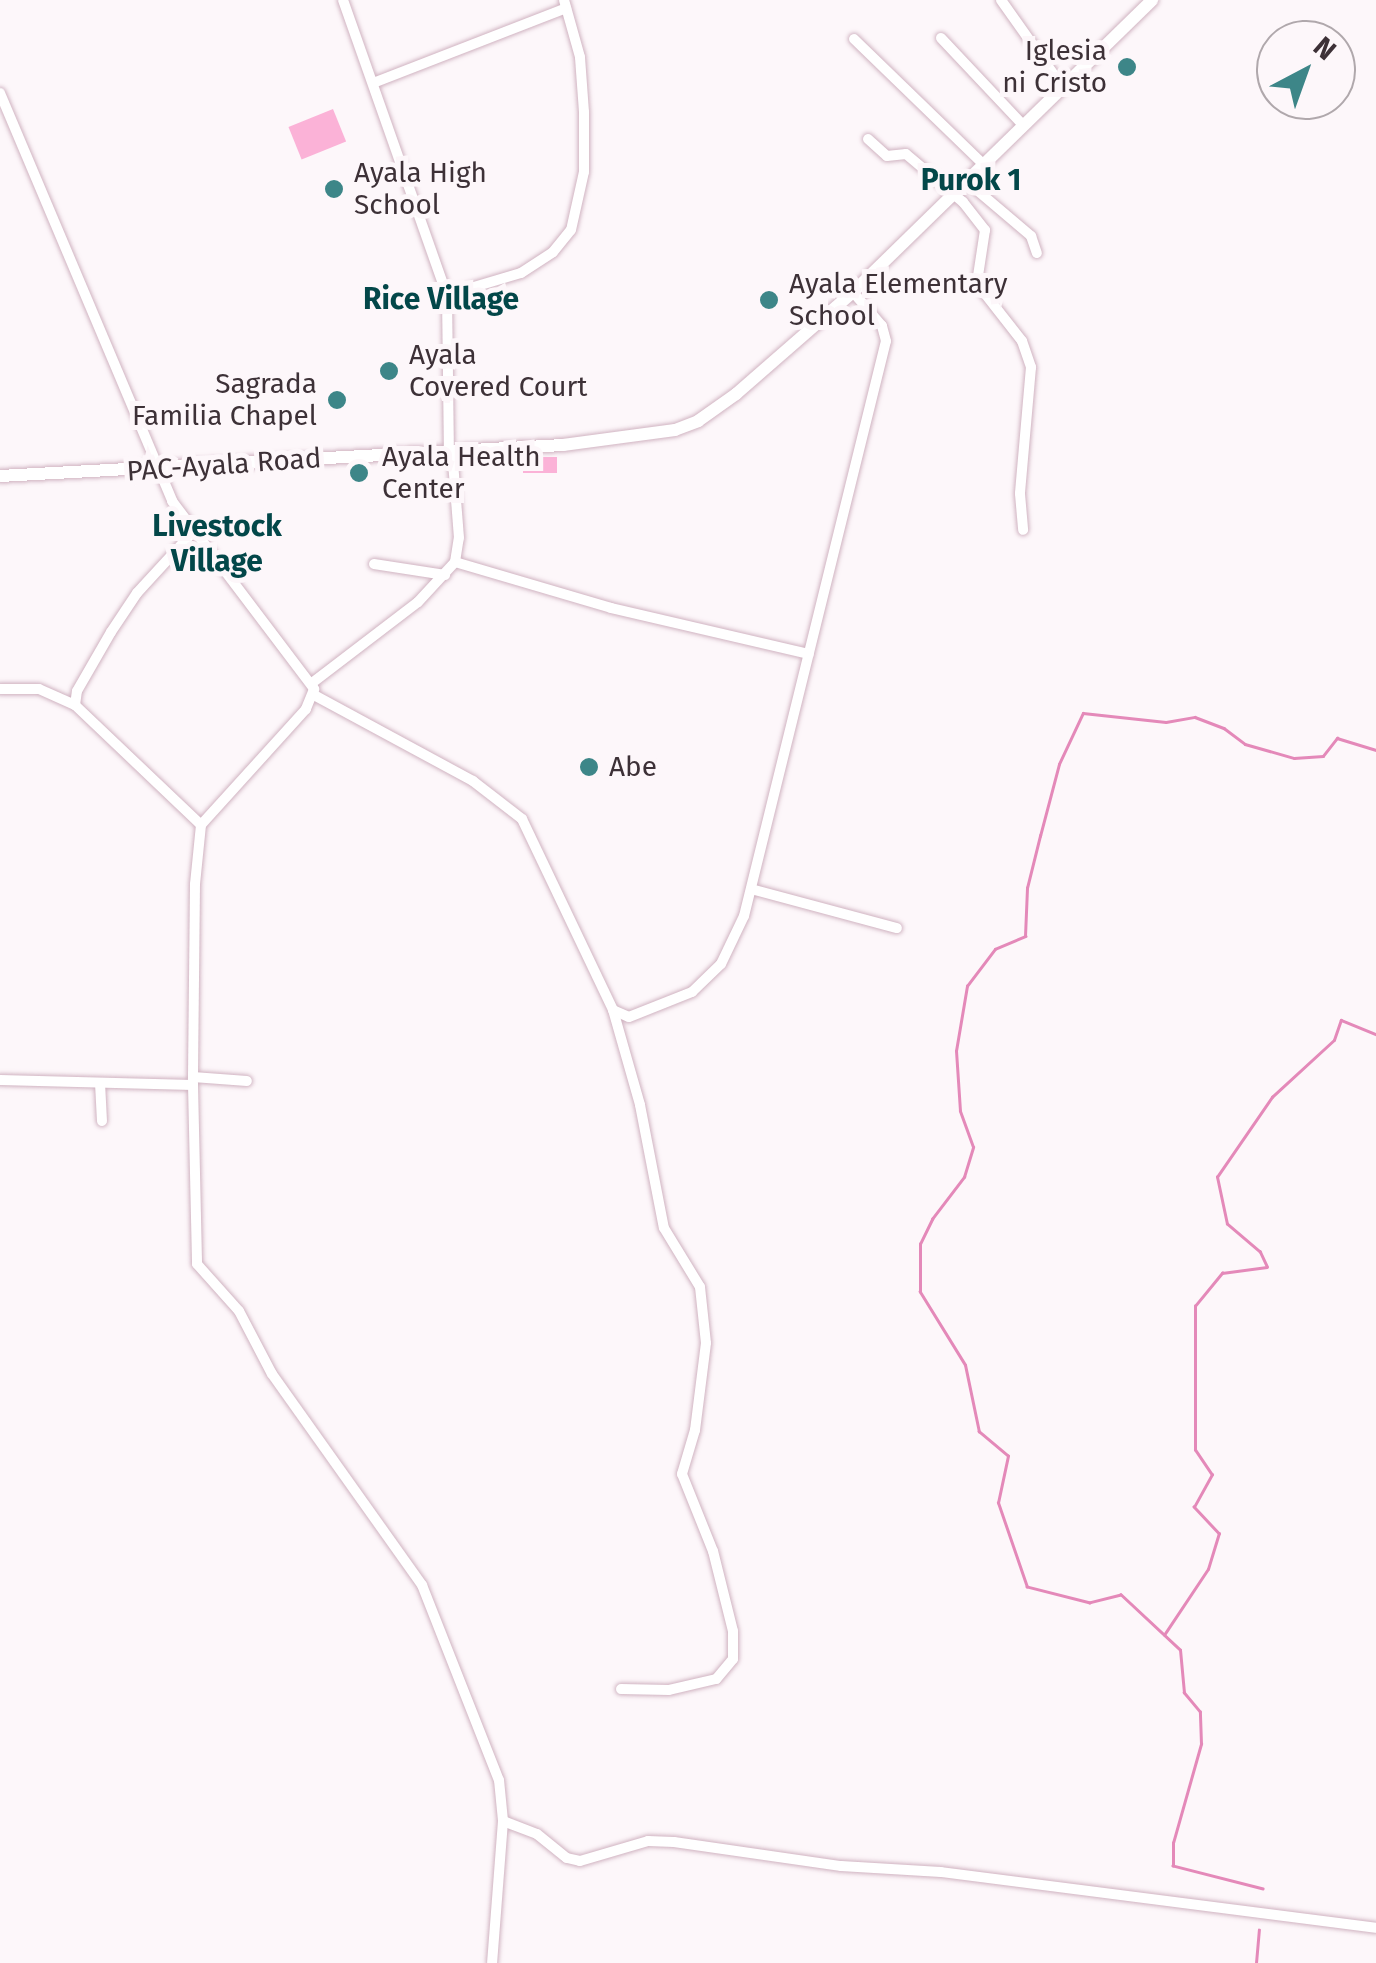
<!DOCTYPE html>
<style>
body{margin:0}
#map{position:relative;width:1376px;height:1963px;overflow:hidden;background:#fdf7fa;font-family:"Fira Sans",sans-serif}
div>[style]{position:absolute}
[style*='--x']{left:calc(var(--x)*1px);top:calc(var(--y)*1px);width:calc(var(--w)*1px);rotate:calc(var(--a)*1deg)}
.green>*{inset:0;background:#fbb2d7;transform-origin:0 0}
.stream>*{height:2.5px;margin:-1.25px;padding:0 1.25px;transform-origin:1.25px;border-radius:1.25px;background:#e489b9}
.roads{filter:drop-shadow(0 0 2px #d0b3c1) drop-shadow(0 0 2px #d0b3c1)}
.minor>*{height:10px;margin:-5px;padding:0 5px;transform-origin:5px;border-radius:5px;background:#fff}
.tertiary>*{height:12px;margin:-6px;padding:0 6px;transform-origin:6px;border-radius:6px;background:#fff}
.dots>*{width:28px;height:28px;translate:-50% -50%;box-sizing:border-box;border:5px solid #fdf7fa;border-radius:50%}
span{translate:-50% -50%;white-space:nowrap;text-align:center;line-height:1.15;-webkit-text-stroke:10px #fdf7fa;paint-order:stroke}
.poi-label{font-size:28px;color:#3d3137}
.right{translate:-100% -50%;text-align:right}
.left{translate:0 -50%;text-align:left}
.street-label{font-size:28px;color:#3d3137}
.neighbourhood-label{font-size:30px;color:#034749;font-weight:700}
.north{position:absolute;left:1256px;top:20px;width:100px;height:100px;box-sizing:border-box;background:#fdf7fa;border:2px solid #b0a8ac;border-radius:50%;rotate:41deg;font-size:28px;font-weight:700;line-height:40px;text-align:center;color:#3d3137}
.north::after{content:'';display:block;margin:auto;width:35px;height:45px;background:#3d8688;clip-path:polygon(50% 0,100% 100%,50% 72%,0 100%)}
</style>
<div id="map">
<div class="green">
<div style="left:333px;top:109px;width:35px;height:48px;rotate:68deg"></div>
<div style="left:557px;top:457px;width:16px;height:34px;rotate:90deg"></div>
</div>
<div class="stream">
<div style="--x:1164;--y:1635;--w:79;--a:-56.3"></div>
<div style="--x:1208;--y:1569;--w:37;--a:-73"></div>
<div style="--x:1219;--y:1534;--w:37;--a:-133"></div>
<div style="--x:1194;--y:1507;--w:37;--a:-61"></div>
<div style="--x:1212;--y:1475;--w:30;--a:-124"></div>
<div style="--x:1195;--y:1450;--w:144;--a:-90"></div>
<div style="--x:1195;--y:1306;--w:43;--a:-50.7"></div>
<div style="--x:1222;--y:1273;--w:45;--a:-7.6"></div>
<div style="--x:1267;--y:1267;--w:17;--a:-115"></div>
<div style="--x:1260;--y:1252;--w:43;--a:-139.7"></div>
<div style="--x:1227;--y:1224;--w:48;--a:-102"></div>
<div style="--x:1217;--y:1177;--w:97;--a:-55.5"></div>
<div style="--x:1272;--y:1097;--w:84;--a:-42.6"></div>
<div style="--x:1334;--y:1040;--w:21;--a:-71"></div>
<div style="--x:1341;--y:1020;--w:38;--a:22"></div>
<div style="--x:1263;--y:1889;--w:93;--a:-165.7"></div>
<div style="--x:1173;--y:1866;--w:23;--a:-90"></div>
<div style="--x:1173;--y:1843;--w:103;--a:-74.2"></div>
<div style="--x:1201;--y:1744;--w:32;--a:-92"></div>
<div style="--x:1200;--y:1712;--w:25;--a:-130"></div>
<div style="--x:1184;--y:1693;--w:43;--a:-95.3"></div>
<div style="--x:1180;--y:1650;--w:81;--a:-137"></div>
<div style="--x:1121;--y:1595;--w:32;--a:166"></div>
<div style="--x:1090;--y:1603;--w:65;--a:-165.7"></div>
<div style="--x:1027;--y:1587;--w:89;--a:-109"></div>
<div style="--x:998;--y:1503;--w:48;--a:-78"></div>
<div style="--x:1008;--y:1456;--w:38;--a:-140"></div>
<div style="--x:979;--y:1432;--w:68;--a:-101.8"></div>
<div style="--x:965;--y:1365;--w:86;--a:-121.7"></div>
<div style="--x:920;--y:1292;--w:48;--a:-90"></div>
<div style="--x:920;--y:1244;--w:28;--a:-64"></div>
<div style="--x:932;--y:1219;--w:53;--a:-52.7"></div>
<div style="--x:964;--y:1177;--w:31;--a:-73"></div>
<div style="--x:973;--y:1147;--w:38;--a:-110"></div>
<div style="--x:960;--y:1111;--w:60;--a:-93.8"></div>
<div style="--x:956;--y:1051;--w:66;--a:-80.4"></div>
<div style="--x:967;--y:986;--w:46;--a:-52.9"></div>
<div style="--x:995;--y:949;--w:33;--a:-23"></div>
<div style="--x:1025;--y:936;--w:48;--a:-87.6"></div>
<div style="--x:1027;--y:888;--w:54;--a:-76"></div>
<div style="--x:1040;--y:836;--w:74;--a:-75.2"></div>
<div style="--x:1059;--y:764;--w:56;--a:-64.8"></div>
<div style="--x:1083;--y:713;--w:83;--a:6.2"></div>
<div style="--x:1166;--y:722;--w:29;--a:-10"></div>
<div style="--x:1195;--y:717;--w:31;--a:21"></div>
<div style="--x:1224;--y:728;--w:26;--a:37"></div>
<div style="--x:1245;--y:744;--w:51;--a:15.9"></div>
<div style="--x:1294;--y:758;--w:29;--a:-4"></div>
<div style="--x:1323;--y:756;--w:23;--a:-52"></div>
<div style="--x:1337;--y:738;--w:41;--a:17.1"></div>
<div style="--x:1256;--y:1963;--w:33;--a:-85"></div>
</div>
<div class="roads">
<div class="minor">
<div style="--x:343;--y:0;--w:313;--a:70.6"></div>
<div style="--x:447;--y:295;--w:155;--a:89.3"></div>
<div style="--x:1001;--y:0;--w:105;--a:54.7"></div>
<div style="--x:941;--y:38;--w:120;--a:46.7"></div>
<div style="--x:854;--y:39;--w:180;--a:44.1"></div>
<div style="--x:373;--y:83;--w:207;--a:-21.2"></div>
<div style="--x:0;--y:93;--w:443;--a:67.1"></div>
<div style="--x:172;--y:501;--w:236;--a:52.9"></div>
<div style="--x:314;--y:689;--w:22;--a:112"></div>
<div style="--x:306;--y:709;--w:156;--a:132.2"></div>
<div style="--x:201;--y:825;--w:59;--a:95.8"></div>
<div style="--x:195;--y:884;--w:201;--a:90.6"></div>
<div style="--x:193;--y:1085;--w:193;--a:-178.5"></div>
<div style="--x:868;--y:139;--w:25;--a:42"></div>
<div style="--x:887;--y:156;--w:19;--a:-6"></div>
<div style="--x:906;--y:154;--w:75;--a:40.1"></div>
<div style="--x:963;--y:202;--w:36;--a:52"></div>
<div style="--x:985;--y:230;--w:47;--a:98.7"></div>
<div style="--x:978;--y:276;--w:15;--a:74"></div>
<div style="--x:982;--y:290;--w:65;--a:51.9"></div>
<div style="--x:1022;--y:341;--w:28;--a:71"></div>
<div style="--x:1031;--y:367;--w:127;--a:95"></div>
<div style="--x:1020;--y:494;--w:36;--a:85"></div>
<div style="--x:965;--y:180;--w:87;--a:40.3"></div>
<div style="--x:1031;--y:236;--w:18;--a:71"></div>
<div style="--x:447;--y:295;--w:77;--a:-16.6"></div>
<div style="--x:521;--y:273;--w:38;--a:-33"></div>
<div style="--x:553;--y:252;--w:28;--a:-51"></div>
<div style="--x:571;--y:230;--w:59;--a:-77.4"></div>
<div style="--x:584;--y:172;--w:60;--a:-90"></div>
<div style="--x:584;--y:112;--w:55;--a:-94.2"></div>
<div style="--x:580;--y:57;--w:59;--a:-105.7"></div>
<div style="--x:455;--y:562;--w:163;--a:16.4"></div>
<div style="--x:611;--y:608;--w:203;--a:13.1"></div>
<div style="--x:374;--y:564;--w:72;--a:8.8"></div>
<div style="--x:312;--y:683;--w:133;--a:-37.4"></div>
<div style="--x:418;--y:602;--w:54;--a:-47.2"></div>
<div style="--x:455;--y:562;--w:24;--a:-81"></div>
<div style="--x:459;--y:538;--w:88;--a:-94.5"></div>
<div style="--x:0;--y:689;--w:39;--a:0"></div>
<div style="--x:39;--y:689;--w:39;--a:24"></div>
<div style="--x:75;--y:705;--w:174;--a:43.6"></div>
<div style="--x:314;--y:695;--w:181;--a:28.4"></div>
<div style="--x:473;--y:781;--w:62;--a:37.8"></div>
<div style="--x:522;--y:819;--w:212;--a:64.5"></div>
<div style="--x:613;--y:1010;--w:99;--a:74.1"></div>
<div style="--x:640;--y:1105;--w:125;--a:79"></div>
<div style="--x:664;--y:1228;--w:69;--a:58.6"></div>
<div style="--x:700;--y:1287;--w:56;--a:83.9"></div>
<div style="--x:706;--y:1343;--w:88;--a:97.2"></div>
<div style="--x:695;--y:1430;--w:46;--a:106.5"></div>
<div style="--x:682;--y:1474;--w:83;--a:68.1"></div>
<div style="--x:713;--y:1551;--w:82;--a:76"></div>
<div style="--x:733;--y:1631;--w:28;--a:90"></div>
<div style="--x:733;--y:1659;--w:26;--a:130"></div>
<div style="--x:716;--y:1679;--w:48;--a:166.8"></div>
<div style="--x:669;--y:1690;--w:48;--a:-178.8"></div>
<div style="--x:75;--y:705;--w:14;--a:-82"></div>
<div style="--x:77;--y:691;--w:68;--a:-60"></div>
<div style="--x:111;--y:632;--w:47;--a:-56.3"></div>
<div style="--x:137;--y:593;--w:81;--a:-47.5"></div>
<div style="--x:751;--y:889;--w:151;--a:15"></div>
<div style="--x:613;--y:1010;--w:17;--a:24"></div>
<div style="--x:629;--y:1017;--w:68;--a:-21.6"></div>
<div style="--x:692;--y:992;--w:40;--a:-44"></div>
<div style="--x:721;--y:964;--w:53;--a:-64.4"></div>
<div style="--x:744;--y:916;--w:592;--a:-76.13"></div>
<div style="--x:886;--y:341;--w:16;--a:-105"></div>
<div style="--x:882;--y:326;--w:45;--a:-130.5"></div>
<div style="--x:193;--y:1077;--w:54;--a:4.2"></div>
<div style="--x:100;--y:1083;--w:38;--a:87"></div>
<div style="--x:193;--y:1085;--w:179;--a:88.7"></div>
<div style="--x:197;--y:1264;--w:63;--a:48.2"></div>
<div style="--x:239;--y:1311;--w:71;--a:62.4"></div>
<div style="--x:272;--y:1374;--w:259;--a:54.6"></div>
<div style="--x:422;--y:1585;--w:210;--a:68.5"></div>
<div style="--x:499;--y:1780;--w:41;--a:84.4"></div>
<div style="--x:503;--y:1821;--w:142;--a:94.4"></div>
<div style="--x:503;--y:1821;--w:36;--a:21"></div>
<div style="--x:537;--y:1834;--w:38;--a:39"></div>
<div style="--x:567;--y:1858;--w:13;--a:13"></div>
<div style="--x:580;--y:1861;--w:71;--a:-16.4"></div>
<div style="--x:648;--y:1841;--w:26;--a:2"></div>
<div style="--x:674;--y:1842;--w:169;--a:8.2"></div>
<div style="--x:841;--y:1866;--w:100;--a:3.4"></div>
<div style="--x:941;--y:1872;--w:439;--a:7.3"></div>
</div>
<div class="tertiary">
<div style="--x:0;--y:476;--w:564;--a:-3.15"></div>
<div style="--x:563;--y:445;--w:113;--a:-7.6"></div>
<div style="--x:675;--y:430;--w:25;--a:-21"></div>
<div style="--x:698;--y:421;--w:47;--a:-35.4"></div>
<div style="--x:736;--y:394;--w:155;--a:-41.1"></div>
<div style="--x:853;--y:292;--w:418;--a:-44.3"></div>
</div>
</div>
<div class="dots">
<div style="left:1127px;top:67px;background:#3d8688"></div>
<div style="left:334px;top:189px;background:#3d8688"></div>
<div style="left:769px;top:300px;background:#3d8688"></div>
<div style="left:389px;top:371px;background:#3d8688"></div>
<div style="left:337px;top:400px;background:#3d8688"></div>
<div style="left:359px;top:473px;background:#3d8688"></div>
<div style="left:589px;top:767px;background:#3d8688"></div>
</div>
<div class="poi-label">
<span class="right" style="left:1107px;top:67px">Iglesia<br>ni Cristo</span>
<span class="left" style="left:354px;top:189px">Ayala High<br>School</span>
<span class="left" style="left:789px;top:300px">Ayala Elementary<br>School</span>
<span class="left" style="left:409px;top:371px">Ayala<br>Covered Court</span>
<span class="right" style="left:317px;top:400px">Sagrada<br>Familia Chapel</span>
<span class="left" style="left:382px;top:473px">Ayala Health<br>Center</span>
<span class="left" style="left:609px;top:767px">Abe</span>
</div>
<div class="street-label">
<span style="left:224px;top:465px;rotate:-4deg">PAC-Ayala Road</span>
</div>
<div class="neighbourhood-label">
<span style="left:971px;top:180px">Purok 1</span>
<span style="left:441px;top:299px">Rice Village</span>
<span style="left:217px;top:543px">Livestock<br>Village</span>
</div>
<div class="north">N</div>
</div>
